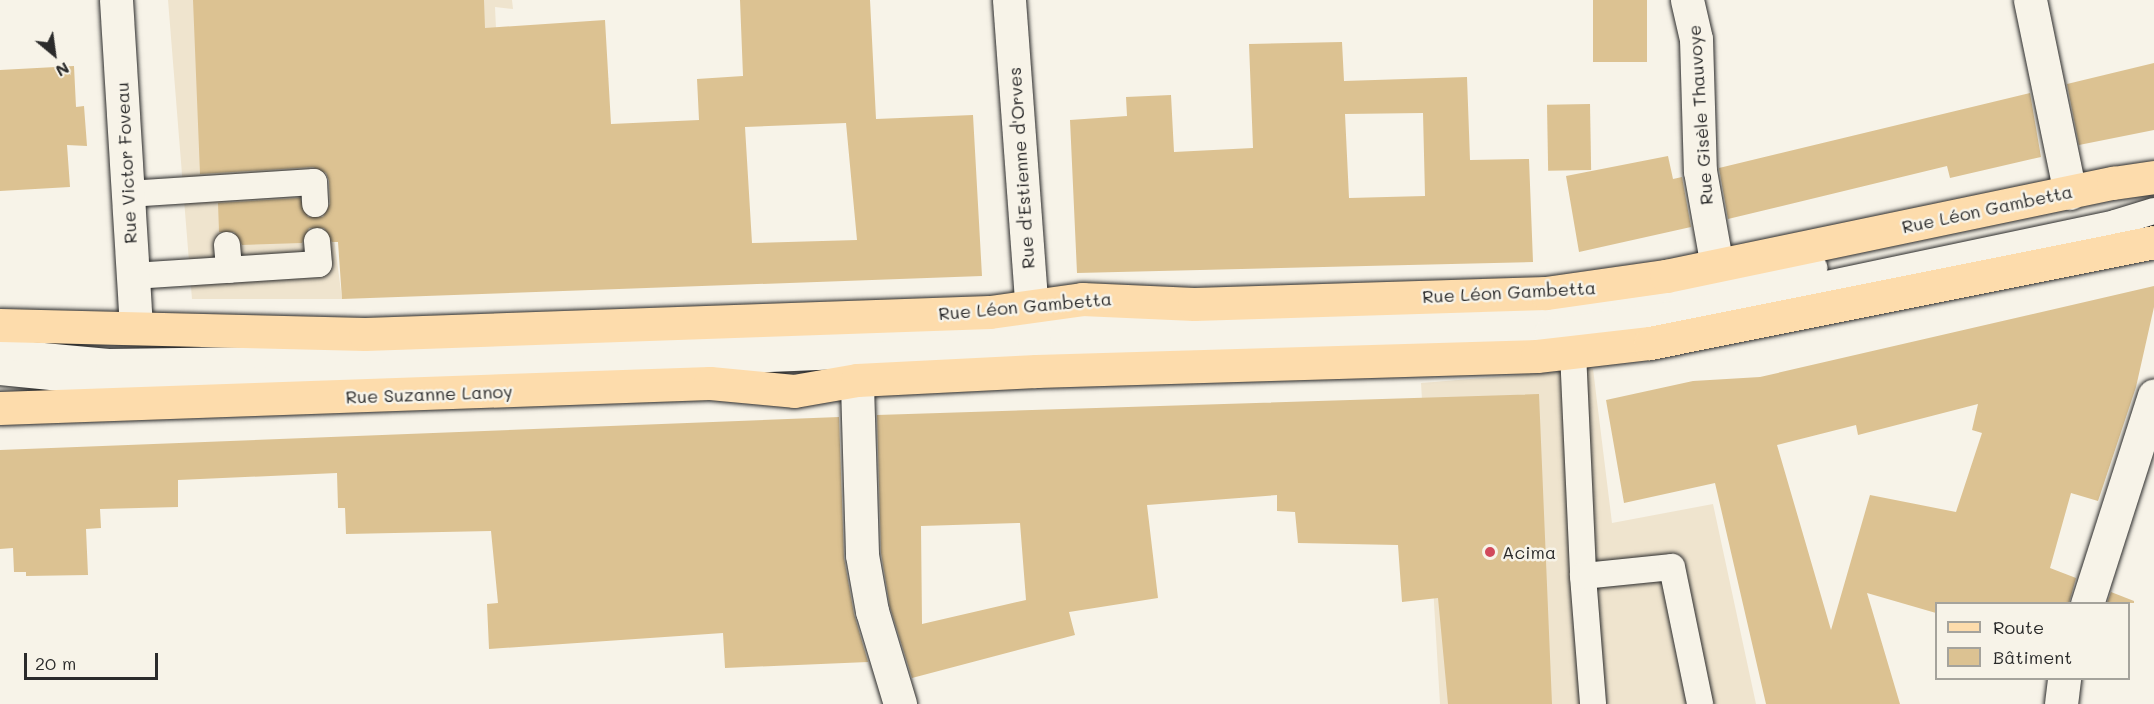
<!DOCTYPE html>
<meta charset="utf-8">
<style>
body{margin:0}
#map{position:relative;width:2154px;height:704px;overflow:hidden;background:#f7f3e8;font-family:Mali,sans-serif}
div>[style]{position:absolute}
[style*='--x']{left:calc(var(--x)*1px);top:calc(var(--y)*1px);width:calc(var(--w)*1px);rotate:calc(var(--a)*1deg)}
.built>*{inset:0;background:#efe4ce}
.building>*{inset:0;background:#dcc292;transform-origin:0 0}
.roads{filter:drop-shadow(0 0 2px #2b2b2b) drop-shadow(0 0 2px #2b2b2b)}
.lane>*{height:26px;margin:-13px;padding:0 13px;transform-origin:13px;border-radius:13px;background:#f7f3e8}
.street>*{height:33px;margin:-16.5px;padding:0 16.5px;transform-origin:16.5px;border-radius:16.5px;background:#f7f3e8}
.primary>*{height:33px;margin:-16.5px;padding:0 16.5px;transform-origin:16.5px;border-radius:16.5px;background:#fddcac}
.dots>*{width:16px;height:16px;translate:-50% -50%;box-sizing:border-box;border:3px solid #f7f3e8;border-radius:50%}
span{translate:-50% -50%;white-space:nowrap;text-align:center;line-height:1.15;-webkit-text-stroke:5px #f7f3e8;paint-order:stroke}
.street-label{font-size:18px;color:#2b2b2b}
.poi-label{font-size:18px;color:#2b2b2b}
.left{translate:0 -50%;text-align:left}
.legend{position:absolute;left:1935px;top:602px;width:195px;height:78px;box-sizing:border-box;background:#f7f3e8;border:2px solid #a5a39c;margin:0;padding:8px 10px;list-style:none;font-size:18px;color:#2b2b2b}
.legend li{display:flex;align-items:center;gap:12px;height:30px}
.legend b{width:30px;border:2px solid #a5a39c}
.north{position:absolute;left:24px;top:24px;width:60px;height:60px;-webkit-text-stroke:4px #f7f3e8;paint-order:stroke;rotate:151deg;font-size:16px;font-weight:700;line-height:24px;text-align:center;color:#2b2b2b}
.north::after{content:'';display:block;margin:auto;width:21px;height:27px;background:#2b2b2b;clip-path:polygon(50% 0,100% 100%,50% 72%,0 100%)}
.scale{position:absolute;left:24px;top:653px;width:134px;height:27px;box-sizing:border-box;border:3px solid #2b2b2b;border-top:0;padding-left:8px;font-size:18px;line-height:21px;white-space:nowrap;color:#2b2b2b;-webkit-text-stroke:4px #f7f3e8;paint-order:stroke}
</style>
<div id="map">
<div class="built">
<div style="clip-path:polygon(168px 0,512px 0,513px 9px,495px 7px,500px 114px,319px 124px,342px 299px,192px 299px)"></div>
<div style="clip-path:polygon(1593px 369px,1612px 523px,1713px 504px,1756px 704px,1440px 704px,1421px 383px)"></div>
</div>
<div class="building">
<div style="clip-path:polygon(evenodd,193px 0,484px 0,485px 28px,605px 20px,611px 124px,699px 120px,697px 79px,743px 76px,740px 0,870px 0,876px 119px,973px 115px,982px 276px,342px 299px,338px 242px,332px 242px,324px 228px,309px 228px,302px 243px,242px 245px,234px 232px,219px 232px,218px 203px,300px 198px,308px 217px,323px 217px,330px 204px,329px 181px,326px 173px,313px 167px,200px 174px,193px 0,846px 123px,857px 240px,752px 243px,745px 127px,846px 123px)"></div>
<div style="left:1593px;top:0;width:54px;height:62px"></div>
<div style="clip-path:polygon(evenodd,1342px 42px,1344px 81px,1467px 77px,1470px 160px,1529px 159px,1533px 262px,1077px 273px,1070px 120px,1127px 116px,1126px 97px,1171px 95px,1174px 152px,1253px 148px,1249px 44px,1342px 42px,1423px 113px,1425px 196px,1349px 198px,1345px 114px,1423px 113px)"></div>
<div style="clip-path:polygon(2154px 63px,2154px 130px,2079px 145px,2067px 84px)"></div>
<div style="clip-path:polygon(74px 66px,76px 107px,84px 106px,87px 146px,67px 145px,70px 187px,0 191px,0 70px)"></div>
<div style="clip-path:polygon(2030px 93px,2041px 157px,1950px 178px,1947px 166px,1728px 219px,1719px 168px)"></div>
<div style="left:1590px;top:104px;width:66px;height:43px;rotate:89deg"></div>
<div style="clip-path:polygon(1668px 156px,1673px 179px,1682px 177px,1691px 227px,1579px 252px,1566px 176px)"></div>
<div style="clip-path:polygon(evenodd,2154px 286px,2154px 307px,2136px 387px,2098px 501px,2071px 493px,2050px 568px,2076px 578px,2069px 603px,1936px 603px,1936px 613px,1867px 593px,1900px 704px,1766px 704px,1715px 483px,1624px 503px,1606px 400px,1693px 381px,1760px 377px,2154px 286px,1978px 404px,1972px 430px,1982px 433px,1956px 512px,1870px 495px,1831px 630px,1777px 445px,1856px 425px,1858px 435px,1978px 404px)"></div>
<div style="clip-path:polygon(evenodd,1539px 394px,1552px 704px,1448px 704px,1438px 598px,1402px 602px,1398px 545px,1298px 543px,1295px 512px,1277px 511px,1277px 495px,1147px 505px,1158px 598px,1069px 612px,1075px 635px,912px 678px,890px 607px,881px 553px,877px 415px,1539px 394px,1020px 523px,1026px 600px,922px 624px,921px 526px,1020px 523px)"></div>
<div style="clip-path:polygon(839px 417px,844px 558px,854px 614px,868px 662px,725px 668px,723px 633px,489px 649px,487px 604px,498px 603px,491px 531px,346px 534px,345px 508px,338px 508px,337px 473px,178px 480px,178px 507px,100px 509px,101px 528px,86px 529px,88px 575px,26px 576px,26px 572px,14px 572px,13px 548px,0 549px,0 450px)"></div>
<div style="clip-path:polygon(2111px 592px,2134px 601px,2134px 603px,2107px 603px)"></div>
</div>
<div class="roads">
<div class="lane">
<div style="--x:128;--y:194;--w:186;--a:-3.7"></div>
<div style="--x:314;--y:182;--w:22;--a:87"></div>
<div style="--x:227;--y:245;--w:25;--a:85"></div>
<div style="--x:133;--y:276;--w:186;--a:-3.7"></div>
<div style="--x:319;--y:264;--w:23;--a:-95"></div>
<div style="--x:0;--y:352;--w:109;--a:5.2"></div>
<div style="--x:109;--y:362;--w:141;--a:-0.8"></div>
<div style="--x:250;--y:360;--w:784;--a:-2.41"></div>
<div style="--x:1033;--y:327;--w:473;--a:-1.3"></div>
<div style="--x:1506;--y:316;--w:120;--a:-5.3"></div>
<div style="--x:1625;--y:305;--w:193;--a:-11.1"></div>
<div style="--x:1573;--y:352;--w:224;--a:87.4"></div>
<div style="--x:1583;--y:576;--w:128;--a:85.5"></div>
<div style="--x:0;--y:372;--w:112;--a:5.7"></div>
<div style="--x:111;--y:383;--w:85;--a:0"></div>
<div style="--x:196;--y:383;--w:839;--a:-2.39"></div>
<div style="--x:1034;--y:348;--w:514;--a:-1.78"></div>
<div style="--x:1548;--y:332;--w:167;--a:-8.3"></div>
<div style="--x:1713;--y:308;--w:411;--a:-11.9"></div>
<div style="--x:2115;--y:223;--w:41;--a:-17.1"></div>
<div style="--x:1583;--y:576;--w:89;--a:-5.8"></div>
<div style="--x:1672;--y:567;--w:140;--a:78.4"></div>
</div>
<div class="street">
<div style="--x:116;--y:0;--w:328;--a:86.5"></div>
<div style="--x:1009;--y:0;--w:372;--a:85.8"></div>
<div style="--x:1687;--y:0;--w:40;--a:77"></div>
<div style="--x:1696;--y:39;--w:132;--a:88.3"></div>
<div style="--x:1700;--y:171;--w:97;--a:79.9"></div>
<div style="--x:2030;--y:0;--w:197;--a:78.3"></div>
<div style="--x:855;--y:317;--w:238;--a:88.3"></div>
<div style="--x:862;--y:555;--w:57;--a:79.9"></div>
<div style="--x:872;--y:611;--w:97;--a:73.2"></div>
<div style="--x:2087;--y:604;--w:219;--a:-72.2"></div>
<div style="--x:2061;--y:704;--w:26;--a:-83"></div>
</div>
<div class="primary">
<div style="--x:0;--y:325;--w:365;--a:1.4"></div>
<div style="--x:365;--y:334;--w:625;--a:-2.02"></div>
<div style="--x:990;--y:312;--w:93;--a:-8"></div>
<div style="--x:1082;--y:299;--w:112;--a:2.6"></div>
<div style="--x:1194;--y:304;--w:352;--a:-1.8"></div>
<div style="--x:1546;--y:293;--w:121;--a:-8.1"></div>
<div style="--x:1666;--y:276;--w:457;--a:-11.8"></div>
<div style="--x:2113;--y:183;--w:41;--a:-8.3"></div>
<div style="--x:0;--y:408;--w:710;--a:-2.02"></div>
<div style="--x:710;--y:383;--w:84;--a:5.4"></div>
<div style="--x:794;--y:391;--w:64;--a:-9.9"></div>
<div style="--x:857;--y:380;--w:179;--a:-2.9"></div>
<div style="--x:1036;--y:371;--w:501;--a:-1.71"></div>
<div style="--x:1537;--y:356;--w:114;--a:-6.6"></div>
<div style="--x:1650;--y:343;--w:514;--a:-11.33"></div>
</div>
</div>
<div class="dots">
<div style="left:1490px;top:552px;background:#d1495b"></div>
</div>
<div class="street-label">
<span style="left:1700px;top:115px;rotate:-94deg">Rue Gisèle Thauvoye</span>
<span style="left:126px;top:163px;rotate:-93deg">Rue Victor Foveau</span>
<span style="left:1021px;top:168px;rotate:-94deg">Rue d'Estienne d'Orves</span>
<span style="left:1987px;top:209px;rotate:-12deg">Rue Léon Gambetta</span>
<span style="left:1509px;top:292px;rotate:-3deg">Rue Léon Gambetta</span>
<span style="left:1025px;top:306px;rotate:-5deg">Rue Léon Gambetta</span>
<span style="left:429px;top:394px;rotate:-2deg">Rue Suzanne Lanoy</span>
</div>
<div class="poi-label">
<span class="left" style="left:1502px;top:552px">Acima</span>
</div>
<ul class="legend">
<li><b style="height:8px;background:#fddcac"></b>Route</li>
<li><b style="height:16px;background:#dcc292"></b>Bâtiment</li>
</ul>
<div class="north">N</div>
<div class="scale">20 m</div>
</div>
